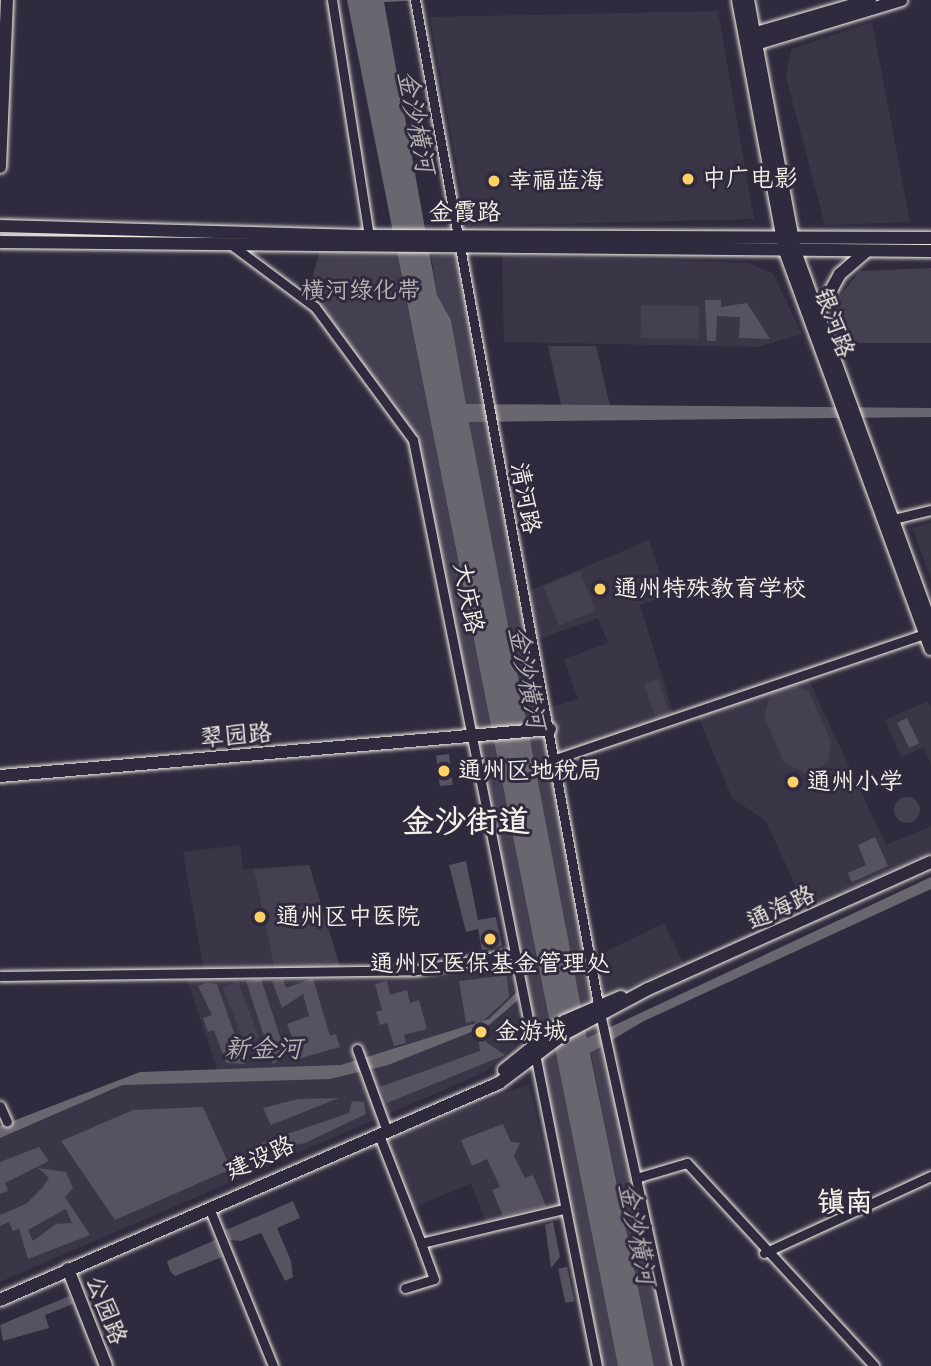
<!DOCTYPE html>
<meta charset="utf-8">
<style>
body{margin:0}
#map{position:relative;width:931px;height:1366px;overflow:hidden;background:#2f2a3d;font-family:"Comic Neue","LXGW WenKai TC",sans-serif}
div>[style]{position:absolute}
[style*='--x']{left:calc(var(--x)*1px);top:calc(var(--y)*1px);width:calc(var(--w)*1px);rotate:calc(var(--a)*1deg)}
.built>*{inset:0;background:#3b3647}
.green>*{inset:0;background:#454050;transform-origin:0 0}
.round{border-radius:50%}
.water>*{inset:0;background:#6a6670}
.building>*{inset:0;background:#56525f;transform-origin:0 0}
.roads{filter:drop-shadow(0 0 2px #f4f1e8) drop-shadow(0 0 2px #f4f1e8)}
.street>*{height:9px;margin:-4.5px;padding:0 4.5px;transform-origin:4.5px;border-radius:4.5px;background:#2f2a3d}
.secondary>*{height:12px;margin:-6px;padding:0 6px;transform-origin:6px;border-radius:6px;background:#2f2a3d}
.dots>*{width:19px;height:19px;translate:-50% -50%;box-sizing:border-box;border:4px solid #2f2a3d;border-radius:50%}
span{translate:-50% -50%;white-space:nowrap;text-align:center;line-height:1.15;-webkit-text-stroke:6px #2f2a3d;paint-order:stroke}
.poi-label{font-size:24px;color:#f4f1e8}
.left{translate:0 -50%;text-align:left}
.street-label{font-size:24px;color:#f4f1e8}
.park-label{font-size:24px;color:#b7b3b3}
.water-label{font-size:26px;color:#b6b2b2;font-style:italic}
.quarter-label{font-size:28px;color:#f4f1e8;font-weight:700}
.district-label{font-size:32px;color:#f4f1e8;font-weight:700}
</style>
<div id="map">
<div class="built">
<div style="clip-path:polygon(718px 11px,754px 219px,468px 226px,430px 17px)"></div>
<div style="clip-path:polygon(872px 22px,910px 222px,825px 225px,786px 77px,788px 63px,792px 49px)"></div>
<div style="clip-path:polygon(502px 255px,748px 263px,773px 274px,802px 334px,758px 347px,504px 342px)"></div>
<div style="clip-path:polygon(931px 523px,931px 579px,912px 528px)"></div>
<div style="clip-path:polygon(649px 540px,667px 595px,640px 605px,675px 718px,555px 759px,546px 709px,578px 699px,564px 659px,608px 643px,598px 618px,533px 641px,524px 593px)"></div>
<div style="clip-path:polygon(806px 674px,886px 845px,931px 826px,931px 852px,806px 909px,766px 821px,732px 798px,696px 711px)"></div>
<div style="clip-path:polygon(928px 701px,931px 707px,931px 765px,924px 747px,901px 757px,885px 720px)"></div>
<div style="clip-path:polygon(240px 845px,243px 869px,309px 865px,341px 970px,417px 970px,507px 955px,518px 1021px,513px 1047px,485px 1072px,0 1282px,0 1133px,123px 1080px,219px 1075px,185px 974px,204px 972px,183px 852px)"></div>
<div style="clip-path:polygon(664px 923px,683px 963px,601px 1000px,593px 958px)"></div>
<div style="clip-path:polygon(529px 1084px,558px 1209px,487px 1225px,471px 1183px,411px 1209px,384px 1141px)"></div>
</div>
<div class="green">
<div style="clip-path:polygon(321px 246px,396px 248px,618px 1366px,597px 1366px,532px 1060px,416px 439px,308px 293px)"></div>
<div style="clip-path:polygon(461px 255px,598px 1004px,677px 1366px,654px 1366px,511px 660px,451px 320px,437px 295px,431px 256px)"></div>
<div style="clip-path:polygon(931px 268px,931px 343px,839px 343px,828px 327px,825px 315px,860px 271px)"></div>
<div style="left:641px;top:305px;width:58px;height:33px;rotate:1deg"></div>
<div style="clip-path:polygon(548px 346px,596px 346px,612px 414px,563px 413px)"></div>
<div style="left:580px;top:571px;width:43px;height:40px;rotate:68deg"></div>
<div style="left:658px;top:679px;width:36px;height:15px;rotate:71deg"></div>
<div style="clip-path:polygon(791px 683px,809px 692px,831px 741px,828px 762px,809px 775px,784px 763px,764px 716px,771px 692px)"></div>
<div class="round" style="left:894px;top:797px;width:26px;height:26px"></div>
<div style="clip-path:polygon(309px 865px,341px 970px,275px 970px,254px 870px)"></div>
<div style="left:238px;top:982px;width:60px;height:16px;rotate:69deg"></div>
</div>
<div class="water">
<div style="clip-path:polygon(347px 0,426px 0,384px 2px,437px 295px,451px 320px,466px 404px,931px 408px,931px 417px,469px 422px,587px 1038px,931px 877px,931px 889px,644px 1021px,590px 1053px,654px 1366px,618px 1366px)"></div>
<div style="clip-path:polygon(517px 992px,518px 1000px,489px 1025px,388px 1065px,330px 1079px,122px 1085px,0 1138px,0 1126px,140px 1072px,341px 1065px,489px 1019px)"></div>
</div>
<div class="building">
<div style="clip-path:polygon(705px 300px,721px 300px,721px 307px,747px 303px,770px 339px,739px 338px,740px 317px,717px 316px,716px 341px,707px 341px)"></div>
<div style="left:907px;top:718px;width:28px;height:11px;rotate:64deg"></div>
<div style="left:449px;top:754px;width:31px;height:13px;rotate:83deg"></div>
<div style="clip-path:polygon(875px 837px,888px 866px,852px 882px,848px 873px,866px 865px,858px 845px)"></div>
<div style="clip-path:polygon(466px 861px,478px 920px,496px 917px,502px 946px,482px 950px,478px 929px,466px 932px,449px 865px)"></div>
<div style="clip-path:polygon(507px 975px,509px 997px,483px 1021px,486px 1042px,505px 1055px,387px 1103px,380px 1087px,480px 1051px,475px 1021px,466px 1023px,459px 981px)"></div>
<div style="clip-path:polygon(313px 978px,330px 1036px,336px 1034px,340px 1047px,294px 1060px,291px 1051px,273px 1064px,246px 981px,261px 979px,283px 1046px,294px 1042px,287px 1024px,309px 1016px,303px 994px,282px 1008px,272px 981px,283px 979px,286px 988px)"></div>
<div style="clip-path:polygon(387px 981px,390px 995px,407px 990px,410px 1003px,419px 1000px,427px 1029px,404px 1035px,406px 1043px,394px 1046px,387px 1023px,380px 1025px,376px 1012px,382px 1010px,375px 984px)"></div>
<div style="clip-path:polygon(207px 983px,217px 984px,245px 1064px,226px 1063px,214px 1030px,208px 1032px,203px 1018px,212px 1015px,198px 986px)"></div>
<div style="clip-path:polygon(339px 1098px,271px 1125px,263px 1108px,298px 1099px)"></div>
<div style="clip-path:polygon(352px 1101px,364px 1102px,366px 1114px,305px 1143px,265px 1151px,261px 1143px,349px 1113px)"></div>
<div style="clip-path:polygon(203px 1107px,231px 1169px,115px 1220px,61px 1141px,133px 1110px)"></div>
<div style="clip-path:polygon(503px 1124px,511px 1142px,520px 1143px,514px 1156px,525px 1178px,533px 1175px,546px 1206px,503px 1216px,492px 1190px,500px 1187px,487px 1159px,472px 1166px,461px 1140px)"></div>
<div style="clip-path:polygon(39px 1147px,49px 1161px,5px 1183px,8px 1191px,0 1194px,0 1162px)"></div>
<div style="clip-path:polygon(evenodd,38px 1168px,66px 1172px,73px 1188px,65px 1197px,90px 1235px,28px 1259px,19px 1229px,13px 1231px,9px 1222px,0 1226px,0 1215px,26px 1204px,43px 1187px,49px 1178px,38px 1168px,66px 1209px,72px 1223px,56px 1224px,33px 1241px,28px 1230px,66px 1209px)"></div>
<div style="clip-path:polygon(293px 1201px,300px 1218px,277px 1228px,291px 1261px,293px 1277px,285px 1281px,261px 1233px,241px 1241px,230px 1240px,226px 1230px)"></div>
<div style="clip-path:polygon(553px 1222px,560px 1257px,551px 1268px,545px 1225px)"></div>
<div style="clip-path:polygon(215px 1240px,222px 1257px,175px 1276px,170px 1271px,167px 1261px)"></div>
<div style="left:567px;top:1267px;width:35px;height:9px;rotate:78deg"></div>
<div style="clip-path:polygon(69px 1296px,73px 1304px,45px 1315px,49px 1328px,3px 1341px,0 1325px)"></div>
</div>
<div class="roads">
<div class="street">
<div style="--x:332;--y:0;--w:239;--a:81.1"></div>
<div style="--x:415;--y:0;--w:1021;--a:79.67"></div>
<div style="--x:598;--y:1004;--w:371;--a:77.7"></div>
<div style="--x:229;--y:243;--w:107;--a:36.7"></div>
<div style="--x:315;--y:307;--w:165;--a:53.6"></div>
<div style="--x:413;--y:440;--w:944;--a:78.76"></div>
<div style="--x:889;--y:520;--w:43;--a:-13.4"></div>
<div style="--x:555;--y:759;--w:394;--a:-18.7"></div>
<div style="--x:0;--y:976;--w:417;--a:-0.8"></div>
<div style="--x:417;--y:970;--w:97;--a:-9.5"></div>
<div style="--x:357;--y:1049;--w:82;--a:70"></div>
<div style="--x:0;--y:1106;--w:17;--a:66"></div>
<div style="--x:379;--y:1135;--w:116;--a:68.7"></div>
<div style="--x:421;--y:1243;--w:147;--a:-13.4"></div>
<div style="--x:636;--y:1178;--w:53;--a:-16.4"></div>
<div style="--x:687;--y:1163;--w:276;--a:47.3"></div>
<div style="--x:210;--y:1210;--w:168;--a:68"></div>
<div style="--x:764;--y:1253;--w:184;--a:-24.8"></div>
<div style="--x:405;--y:1288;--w:30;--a:-17"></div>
<div style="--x:434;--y:1279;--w:38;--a:-110"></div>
</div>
<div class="secondary">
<div style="--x:738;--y:0;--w:255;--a:79.4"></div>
<div style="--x:785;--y:251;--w:424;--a:69.9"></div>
<div style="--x:748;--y:0;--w:255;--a:79.4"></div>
<div style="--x:795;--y:251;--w:397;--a:70"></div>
<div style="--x:746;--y:36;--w:129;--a:-16.2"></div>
<div style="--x:749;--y:46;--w:159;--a:-16.8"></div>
<div style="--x:0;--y:167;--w:167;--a:-87.6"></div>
<div style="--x:0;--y:226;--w:369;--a:1.6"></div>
<div style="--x:369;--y:236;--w:562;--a:0.2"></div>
<div style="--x:0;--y:242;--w:931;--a:0.55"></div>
<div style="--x:818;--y:314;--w:46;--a:-61.2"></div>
<div style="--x:840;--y:274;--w:35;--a:-41"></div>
<div style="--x:0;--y:776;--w:552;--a:-4.88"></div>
<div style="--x:504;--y:1070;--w:78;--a:-38.8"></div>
<div style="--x:565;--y:1021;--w:61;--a:-23.2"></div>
<div style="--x:68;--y:1269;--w:104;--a:68.6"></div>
<div style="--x:0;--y:1300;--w:544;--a:-23.5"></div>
<div style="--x:499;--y:1083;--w:81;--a:-37"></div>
<div style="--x:564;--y:1034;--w:95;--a:-28.2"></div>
<div style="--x:648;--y:989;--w:310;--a:-24.2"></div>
</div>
</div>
<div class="dots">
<div style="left:688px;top:179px;background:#ffd166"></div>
<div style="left:494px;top:181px;background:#ffd166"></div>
<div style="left:600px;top:589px;background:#ffd166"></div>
<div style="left:444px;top:771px;background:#ffd166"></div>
<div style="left:793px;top:782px;background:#ffd166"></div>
<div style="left:260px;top:917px;background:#ffd166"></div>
<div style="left:490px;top:939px;background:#ffd166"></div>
<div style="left:481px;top:1032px;background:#ffd166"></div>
</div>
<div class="poi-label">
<span class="left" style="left:702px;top:179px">中广电影</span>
<span class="left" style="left:508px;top:181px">幸福蓝海</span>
<span class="left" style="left:614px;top:589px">通州特殊教育学校</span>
<span class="left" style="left:458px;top:771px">通州区地税局</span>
<span class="left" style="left:807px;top:782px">通州小学</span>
<span class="left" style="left:276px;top:917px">通州区中医院</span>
<span style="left:490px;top:964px">通州区医保基金管理处</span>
<span class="left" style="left:495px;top:1032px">金游城</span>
</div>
<div class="street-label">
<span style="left:465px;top:213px">金霞路</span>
<span style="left:834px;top:323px;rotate:70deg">银河路</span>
<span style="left:525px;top:498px;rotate:79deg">清河路</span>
<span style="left:468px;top:598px;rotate:79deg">大庆路</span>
<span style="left:236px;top:736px;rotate:-5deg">翠园路</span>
<span style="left:781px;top:908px;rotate:-25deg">通海路</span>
<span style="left:260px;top:1158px;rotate:-24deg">建设路</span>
<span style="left:106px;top:1310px;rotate:69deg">公园路</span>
</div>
<div class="park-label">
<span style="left:361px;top:291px">横河绿化带</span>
</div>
<div class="water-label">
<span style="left:415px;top:122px;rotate:79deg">金沙横河</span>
<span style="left:526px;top:678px;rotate:79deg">金沙横河</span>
<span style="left:263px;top:1050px">新金河</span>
<span style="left:636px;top:1234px;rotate:79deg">金沙横河</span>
</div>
<div class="quarter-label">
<span style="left:845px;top:1202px">镇南</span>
</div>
<div class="district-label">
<span style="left:466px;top:822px">金沙街道</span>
</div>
</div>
